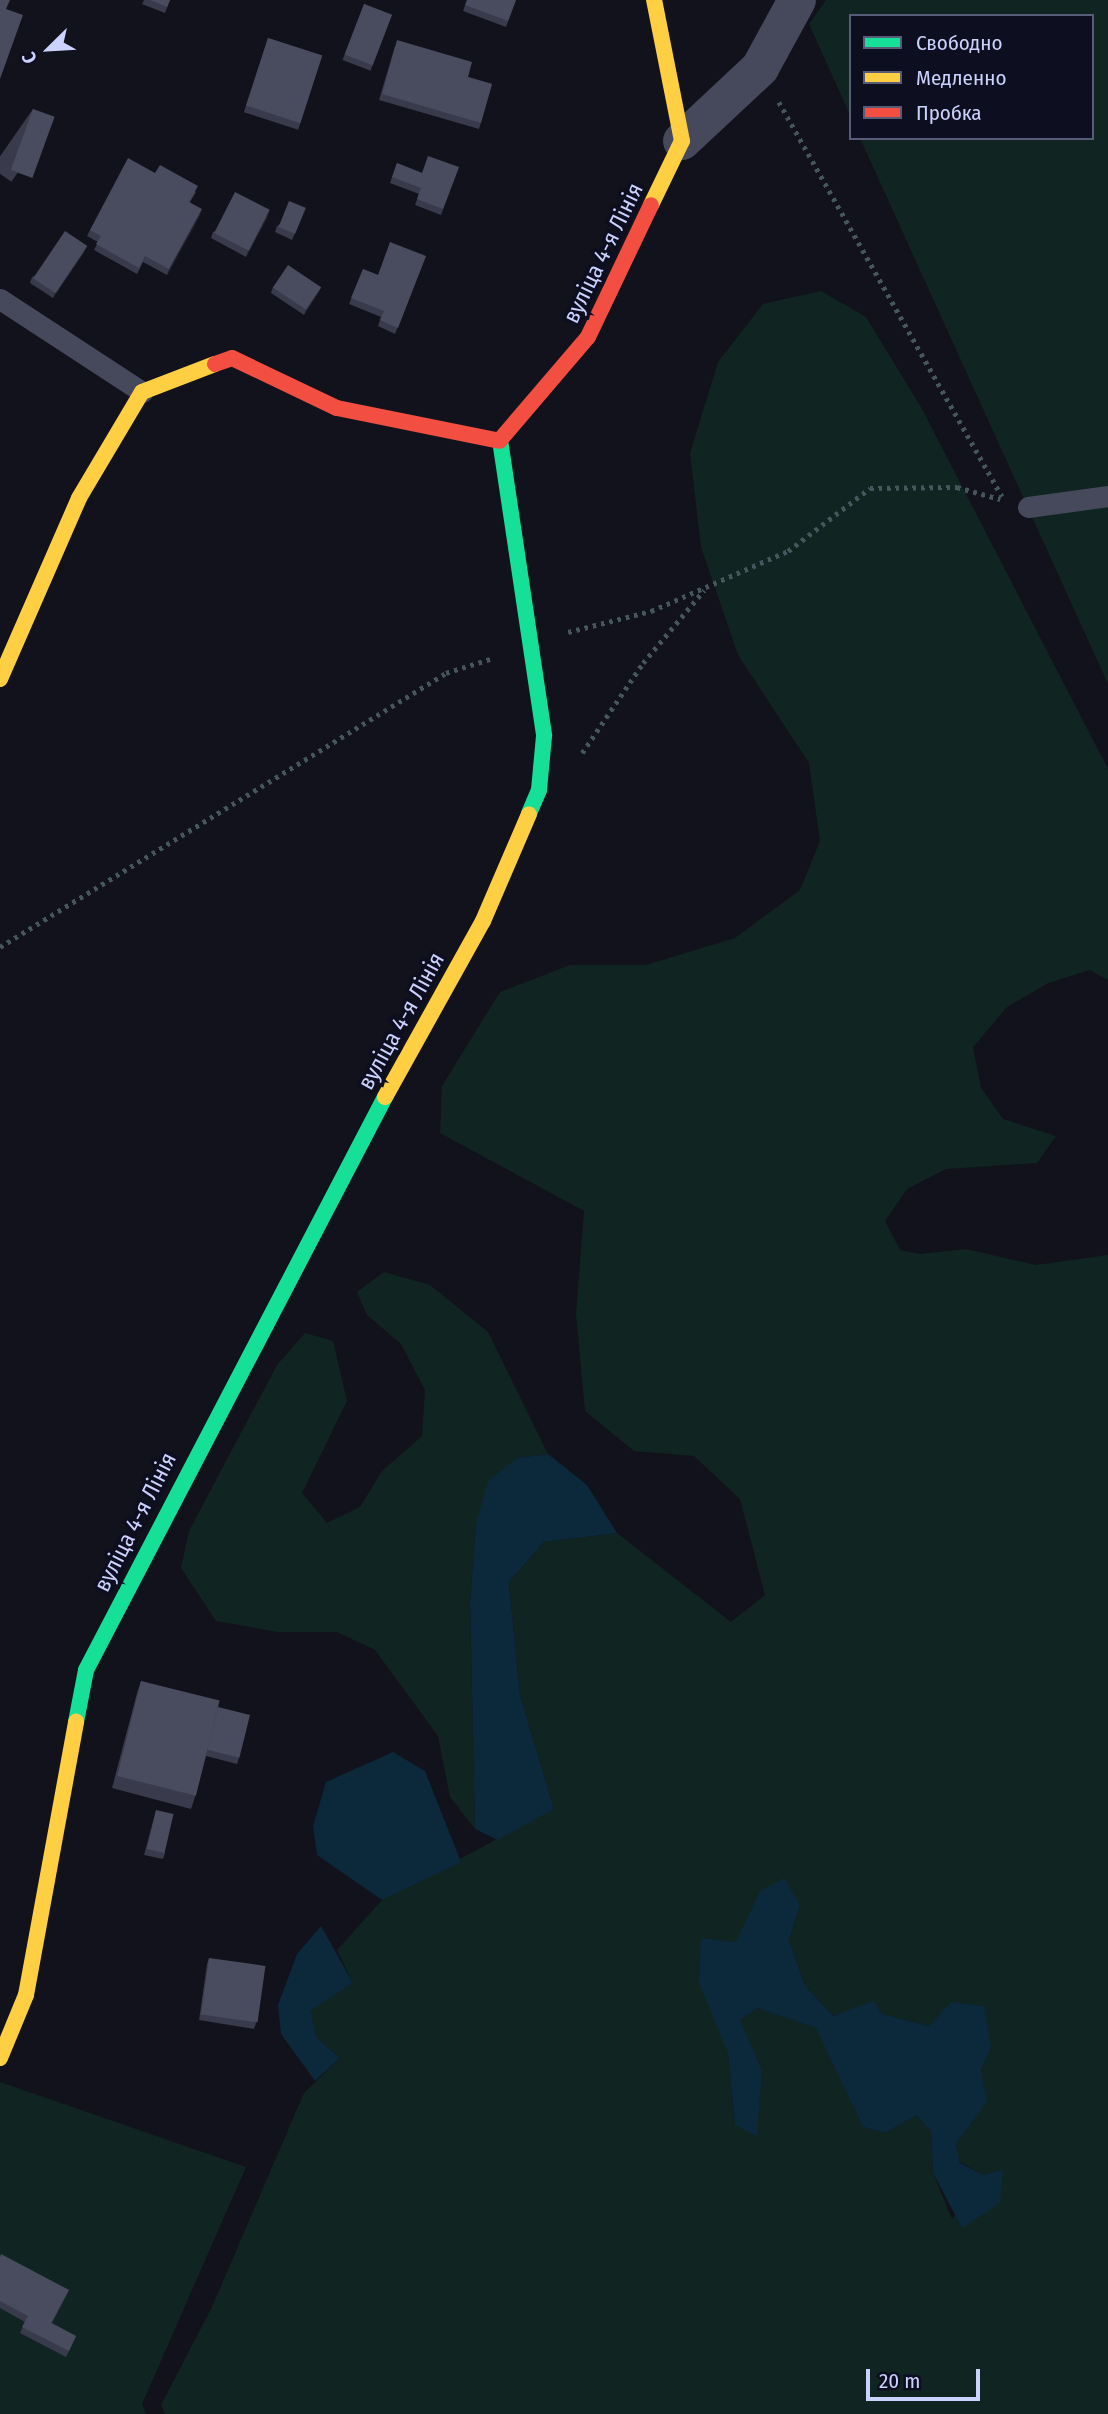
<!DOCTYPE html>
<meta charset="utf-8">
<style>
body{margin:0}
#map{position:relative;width:1108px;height:2414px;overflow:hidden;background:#11121b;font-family:"Fira Sans Condensed",sans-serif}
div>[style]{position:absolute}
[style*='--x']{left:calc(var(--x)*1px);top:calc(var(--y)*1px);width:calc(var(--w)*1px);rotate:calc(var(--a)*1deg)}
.green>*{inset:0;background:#102521}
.water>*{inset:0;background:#0c283b}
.path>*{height:4.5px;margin-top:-2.25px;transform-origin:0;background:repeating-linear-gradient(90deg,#45565d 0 3.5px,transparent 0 8.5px)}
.lane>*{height:21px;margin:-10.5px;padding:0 10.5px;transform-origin:10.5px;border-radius:10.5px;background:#46495b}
.street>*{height:38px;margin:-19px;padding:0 19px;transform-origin:19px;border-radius:19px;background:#46495b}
.fast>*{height:16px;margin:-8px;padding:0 8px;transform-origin:8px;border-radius:8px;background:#16e098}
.slow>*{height:16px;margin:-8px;padding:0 8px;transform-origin:8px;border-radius:8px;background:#ffcf43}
.jam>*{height:16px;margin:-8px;padding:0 8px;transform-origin:8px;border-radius:8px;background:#f24e42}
.wall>*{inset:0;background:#393a4b;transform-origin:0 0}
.shaded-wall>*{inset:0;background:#22232f}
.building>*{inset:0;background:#494b5e;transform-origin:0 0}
span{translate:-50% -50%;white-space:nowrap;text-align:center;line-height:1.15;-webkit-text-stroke:7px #0d0e1f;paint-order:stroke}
.street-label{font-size:23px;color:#ccd2fe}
.legend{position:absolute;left:849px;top:14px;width:245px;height:126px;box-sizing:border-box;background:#0d0e1f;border:2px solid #595c78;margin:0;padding:9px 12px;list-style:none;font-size:21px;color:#ccd2fe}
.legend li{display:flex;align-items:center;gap:14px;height:35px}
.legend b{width:35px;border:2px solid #595c78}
.north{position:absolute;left:14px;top:14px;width:70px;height:70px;-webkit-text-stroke:5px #0d0e1f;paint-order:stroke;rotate:246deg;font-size:19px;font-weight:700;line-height:28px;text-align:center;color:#ccd2fe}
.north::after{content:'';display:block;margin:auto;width:24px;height:32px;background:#ccd2fe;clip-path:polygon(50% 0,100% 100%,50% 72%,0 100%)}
.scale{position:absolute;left:866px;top:2369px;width:114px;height:32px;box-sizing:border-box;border:4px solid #ccd2fe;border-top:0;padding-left:9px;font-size:21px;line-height:24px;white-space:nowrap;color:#ccd2fe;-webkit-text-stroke:5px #0d0e1f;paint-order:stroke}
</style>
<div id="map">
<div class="green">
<div style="clip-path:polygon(826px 0,1108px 0,1108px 684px,860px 138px,1092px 138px,1092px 16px,851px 16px,851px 117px,809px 24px)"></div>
<div style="clip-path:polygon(evenodd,821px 291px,866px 317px,922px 409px,1108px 769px,1108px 980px,1090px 970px,1048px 983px,1007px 1007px,973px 1047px,981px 1088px,1003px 1119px,1056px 1136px,1037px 1163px,946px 1169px,907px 1189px,885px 1221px,900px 1250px,920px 1254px,966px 1249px,1036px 1265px,1108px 1255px,1108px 2414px,165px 2414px,161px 2405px,212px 2307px,304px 2093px,340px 2058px,317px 2038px,309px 2011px,353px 1983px,337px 1950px,382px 1900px,554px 1809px,520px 1695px,509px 1582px,544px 1542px,617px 1533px,731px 1622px,765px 1595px,740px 1499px,694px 1456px,634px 1451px,585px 1411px,576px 1314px,584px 1211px,440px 1133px,442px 1086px,500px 992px,570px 965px,646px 965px,735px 938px,800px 890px,820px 841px,809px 763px,738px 655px,701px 547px,690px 453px,718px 362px,763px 304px,821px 291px,759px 1892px,800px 1905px,789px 1940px,805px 1985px,833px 2016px,874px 2002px,882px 2014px,929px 2026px,951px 2003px,991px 2048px,981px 2070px,986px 2102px,956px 2144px,960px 2162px,984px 2175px,952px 2219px,933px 2173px,931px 2132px,917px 2115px,885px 2133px,863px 2127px,817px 2028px,758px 2008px,739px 2020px,762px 2070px,735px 2125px,728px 2053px,701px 1938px,736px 1943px,759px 1892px)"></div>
<div style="clip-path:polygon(384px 1272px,430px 1285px,488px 1332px,548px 1454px,517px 1458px,476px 1524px,470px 1601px,475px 1829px,450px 1797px,438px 1736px,375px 1650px,337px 1632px,278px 1632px,216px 1621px,181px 1568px,189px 1531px,277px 1365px,305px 1333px,333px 1341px,347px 1401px,302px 1493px,327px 1523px,360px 1507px,382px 1471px,422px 1436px,425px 1390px,401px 1344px,367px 1315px,357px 1292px)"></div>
<div style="clip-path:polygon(0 2082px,246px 2167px,142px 2404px,146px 2414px,0 2414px)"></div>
</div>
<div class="water">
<div style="clip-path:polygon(548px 1454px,587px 1485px,617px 1533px,544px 1542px,509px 1582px,520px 1695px,554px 1809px,498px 1840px,475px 1829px,470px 1601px,476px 1524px,488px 1481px,517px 1458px)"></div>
<div style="clip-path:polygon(393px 1752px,425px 1771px,461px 1862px,382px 1900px,317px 1855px,313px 1826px,326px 1782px)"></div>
<div style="clip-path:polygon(784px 1878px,800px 1905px,789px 1940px,805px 1985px,833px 2016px,874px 2001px,882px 2014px,929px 2026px,951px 2002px,984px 2006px,991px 2048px,981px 2070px,987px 2102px,956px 2144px,960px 2163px,984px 2175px,1003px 2170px,1000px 2203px,962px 2228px,933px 2173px,931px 2132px,917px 2115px,885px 2133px,863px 2127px,816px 2028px,758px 2008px,740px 2020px,762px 2070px,757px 2136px,735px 2125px,728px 2053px,699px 1983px,701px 1938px,736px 1942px,759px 1892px)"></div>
<div style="clip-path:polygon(321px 1926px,353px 1983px,310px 2011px,317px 2038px,340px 2058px,315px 2081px,281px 2034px,278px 2005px,297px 1954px)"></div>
</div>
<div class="path">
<div style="--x:779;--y:102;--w:453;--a:60.5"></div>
<div style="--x:568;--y:632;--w:86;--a:-14.2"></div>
<div style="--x:651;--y:611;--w:150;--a:-23.7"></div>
<div style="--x:788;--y:551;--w:103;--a:-37.5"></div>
<div style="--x:870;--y:488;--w:87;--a:-0.7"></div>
<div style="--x:957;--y:487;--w:45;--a:15.6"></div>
<div style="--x:582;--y:753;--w:109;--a:-55.9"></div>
<div style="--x:643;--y:663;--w:95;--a:-50.1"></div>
<div style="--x:0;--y:947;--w:523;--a:-31.56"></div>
<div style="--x:446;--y:673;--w:49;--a:-17.7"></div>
</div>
<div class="lane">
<div style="--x:0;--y:299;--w:170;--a:33.2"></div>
<div style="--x:1028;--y:507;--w:81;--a:-7.8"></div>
</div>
<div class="street">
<div style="--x:682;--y:141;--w:107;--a:-43.1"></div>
<div style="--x:760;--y:68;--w:77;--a:-61.4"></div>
</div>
<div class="fast">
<div style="--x:500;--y:440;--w:299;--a:81.5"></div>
<div style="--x:544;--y:736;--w:54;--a:95.3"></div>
<div style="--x:539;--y:790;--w:26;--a:113"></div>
<div style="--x:76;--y:1722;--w:53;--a:-79.1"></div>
<div style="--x:86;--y:1670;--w:646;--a:-62.44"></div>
</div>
<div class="slow">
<div style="--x:651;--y:205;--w:71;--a:-64.2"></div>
<div style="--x:682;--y:141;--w:144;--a:-101.2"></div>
<div style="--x:0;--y:679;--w:197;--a:-66.4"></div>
<div style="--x:79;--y:498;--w:123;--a:-59.3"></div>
<div style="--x:142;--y:392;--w:78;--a:-21"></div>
<div style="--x:385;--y:1097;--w:201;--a:-60.9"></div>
<div style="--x:483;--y:921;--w:116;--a:-66.7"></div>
<div style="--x:0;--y:2058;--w:68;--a:-67.6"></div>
<div style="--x:26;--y:1995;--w:278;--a:-79.6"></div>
</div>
<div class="jam">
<div style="--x:215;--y:364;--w:18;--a:-19"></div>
<div style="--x:232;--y:358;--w:116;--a:25.5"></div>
<div style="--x:337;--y:408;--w:166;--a:11.4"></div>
<div style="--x:500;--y:440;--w:135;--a:-49.5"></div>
<div style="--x:588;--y:337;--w:146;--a:-64.5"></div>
</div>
<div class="wall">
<div style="clip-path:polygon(144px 0,170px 0,165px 13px,142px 4px)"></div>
<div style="clip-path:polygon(467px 0,516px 0,506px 27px,463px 11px)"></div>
<div style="left:364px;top:4px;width:30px;height:60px;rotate:21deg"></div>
<div style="left:268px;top:38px;width:57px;height:78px;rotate:18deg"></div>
<div style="clip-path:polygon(395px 46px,468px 77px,492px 84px,479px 129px,379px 100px)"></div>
<div style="left:33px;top:109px;width:24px;height:72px;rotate:35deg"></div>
<div style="clip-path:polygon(397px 163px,422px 173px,459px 167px,441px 215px,415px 205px,419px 194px,390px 183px)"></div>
<div style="clip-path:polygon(155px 173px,196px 192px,190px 202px,200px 215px,167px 275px,143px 262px,137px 274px,94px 250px,98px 242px,87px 236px,90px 230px)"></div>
<div style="clip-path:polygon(306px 208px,292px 240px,275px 232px,277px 226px)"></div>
<div style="clip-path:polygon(268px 216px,246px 257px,211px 238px,213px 232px)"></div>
<div style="clip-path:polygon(84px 252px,53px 298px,30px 283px,32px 277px)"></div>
<div style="clip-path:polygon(426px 256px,395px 334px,378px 326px,381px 317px,349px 304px,363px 269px,378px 275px)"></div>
<div style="clip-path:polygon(273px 287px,321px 287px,318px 293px,304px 315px,271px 293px)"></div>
<div style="clip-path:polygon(141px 1681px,218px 1707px,239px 1758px,237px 1764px,206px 1756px,195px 1797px,191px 1809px,112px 1788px,137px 1693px)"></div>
<div style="clip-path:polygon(156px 1810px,165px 1853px,163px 1859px,144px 1855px)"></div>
<div style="clip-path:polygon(209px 1958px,256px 2023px,254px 2029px,199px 2020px,207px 1964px)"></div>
<div style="clip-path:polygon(0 2257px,69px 2290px,52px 2323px,76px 2336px,66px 2357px,20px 2333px,25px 2322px,0 2308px)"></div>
</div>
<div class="shaded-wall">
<div style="clip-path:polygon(202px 209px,200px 215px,167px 275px,169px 269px)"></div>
<div style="clip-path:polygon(270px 210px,268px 216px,246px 257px,248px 251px)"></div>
<div style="clip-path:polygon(87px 246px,84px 252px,53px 298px,55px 292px)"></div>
<div style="clip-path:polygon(321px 287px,318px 293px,304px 315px,306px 309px)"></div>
</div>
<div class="building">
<div style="clip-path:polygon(0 0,10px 0,6px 9px,23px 15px,0 79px)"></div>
<div style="clip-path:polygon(150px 0,170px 0,167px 7px)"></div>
<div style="clip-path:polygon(467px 0,516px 0,508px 21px,465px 5px)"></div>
<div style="left:364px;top:4px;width:30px;height:54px;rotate:21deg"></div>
<div style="left:268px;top:38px;width:57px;height:71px;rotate:18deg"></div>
<div style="clip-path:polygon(397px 40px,472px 62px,468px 77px,492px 84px,481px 123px,382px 94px)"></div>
<div style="left:33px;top:109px;width:23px;height:65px;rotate:20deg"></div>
<div style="clip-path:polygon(428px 156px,459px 167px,443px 209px,417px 199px,421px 188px,392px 177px,397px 163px,422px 173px)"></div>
<div style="clip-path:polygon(128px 158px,155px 173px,160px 165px,198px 186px,189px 202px,202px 209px,169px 269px,145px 256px,139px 268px,96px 244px,101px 236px,90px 230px)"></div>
<div style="left:235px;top:192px;width:39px;height:46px;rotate:27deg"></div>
<div style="left:289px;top:201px;width:18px;height:28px;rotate:22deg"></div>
<div style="left:65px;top:231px;width:27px;height:57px;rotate:34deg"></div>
<div style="clip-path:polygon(390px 242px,426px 256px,398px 328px,380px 320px,384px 311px,351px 298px,363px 269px,378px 275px)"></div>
<div style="left:288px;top:265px;width:40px;height:27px;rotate:34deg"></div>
<div style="left:141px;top:1681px;width:81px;height:98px;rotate:14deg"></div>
<div style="left:218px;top:1707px;width:33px;height:44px;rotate:14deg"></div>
<div style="left:156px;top:1810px;width:18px;height:40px;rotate:13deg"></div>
<div style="left:209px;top:1958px;width:57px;height:57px;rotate:8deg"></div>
<div style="clip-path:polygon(1px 2254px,69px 2290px,51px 2323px,76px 2336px,69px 2351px,22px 2327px,28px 2316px,0 2301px,0 2257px)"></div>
</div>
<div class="street-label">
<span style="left:603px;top:253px;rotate:-64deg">вуліца 4-я Лінія</span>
<span style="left:401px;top:1021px;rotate:-61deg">вуліца 4-я Лінія</span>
<span style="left:135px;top:1522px;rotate:-63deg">вуліца 4-я Лінія</span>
</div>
<ul class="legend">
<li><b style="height:9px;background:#16e098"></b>Свободно</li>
<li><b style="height:9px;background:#ffcf43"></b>Медленно</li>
<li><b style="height:9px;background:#f24e42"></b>Пробка</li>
</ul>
<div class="north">С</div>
<div class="scale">20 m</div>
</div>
